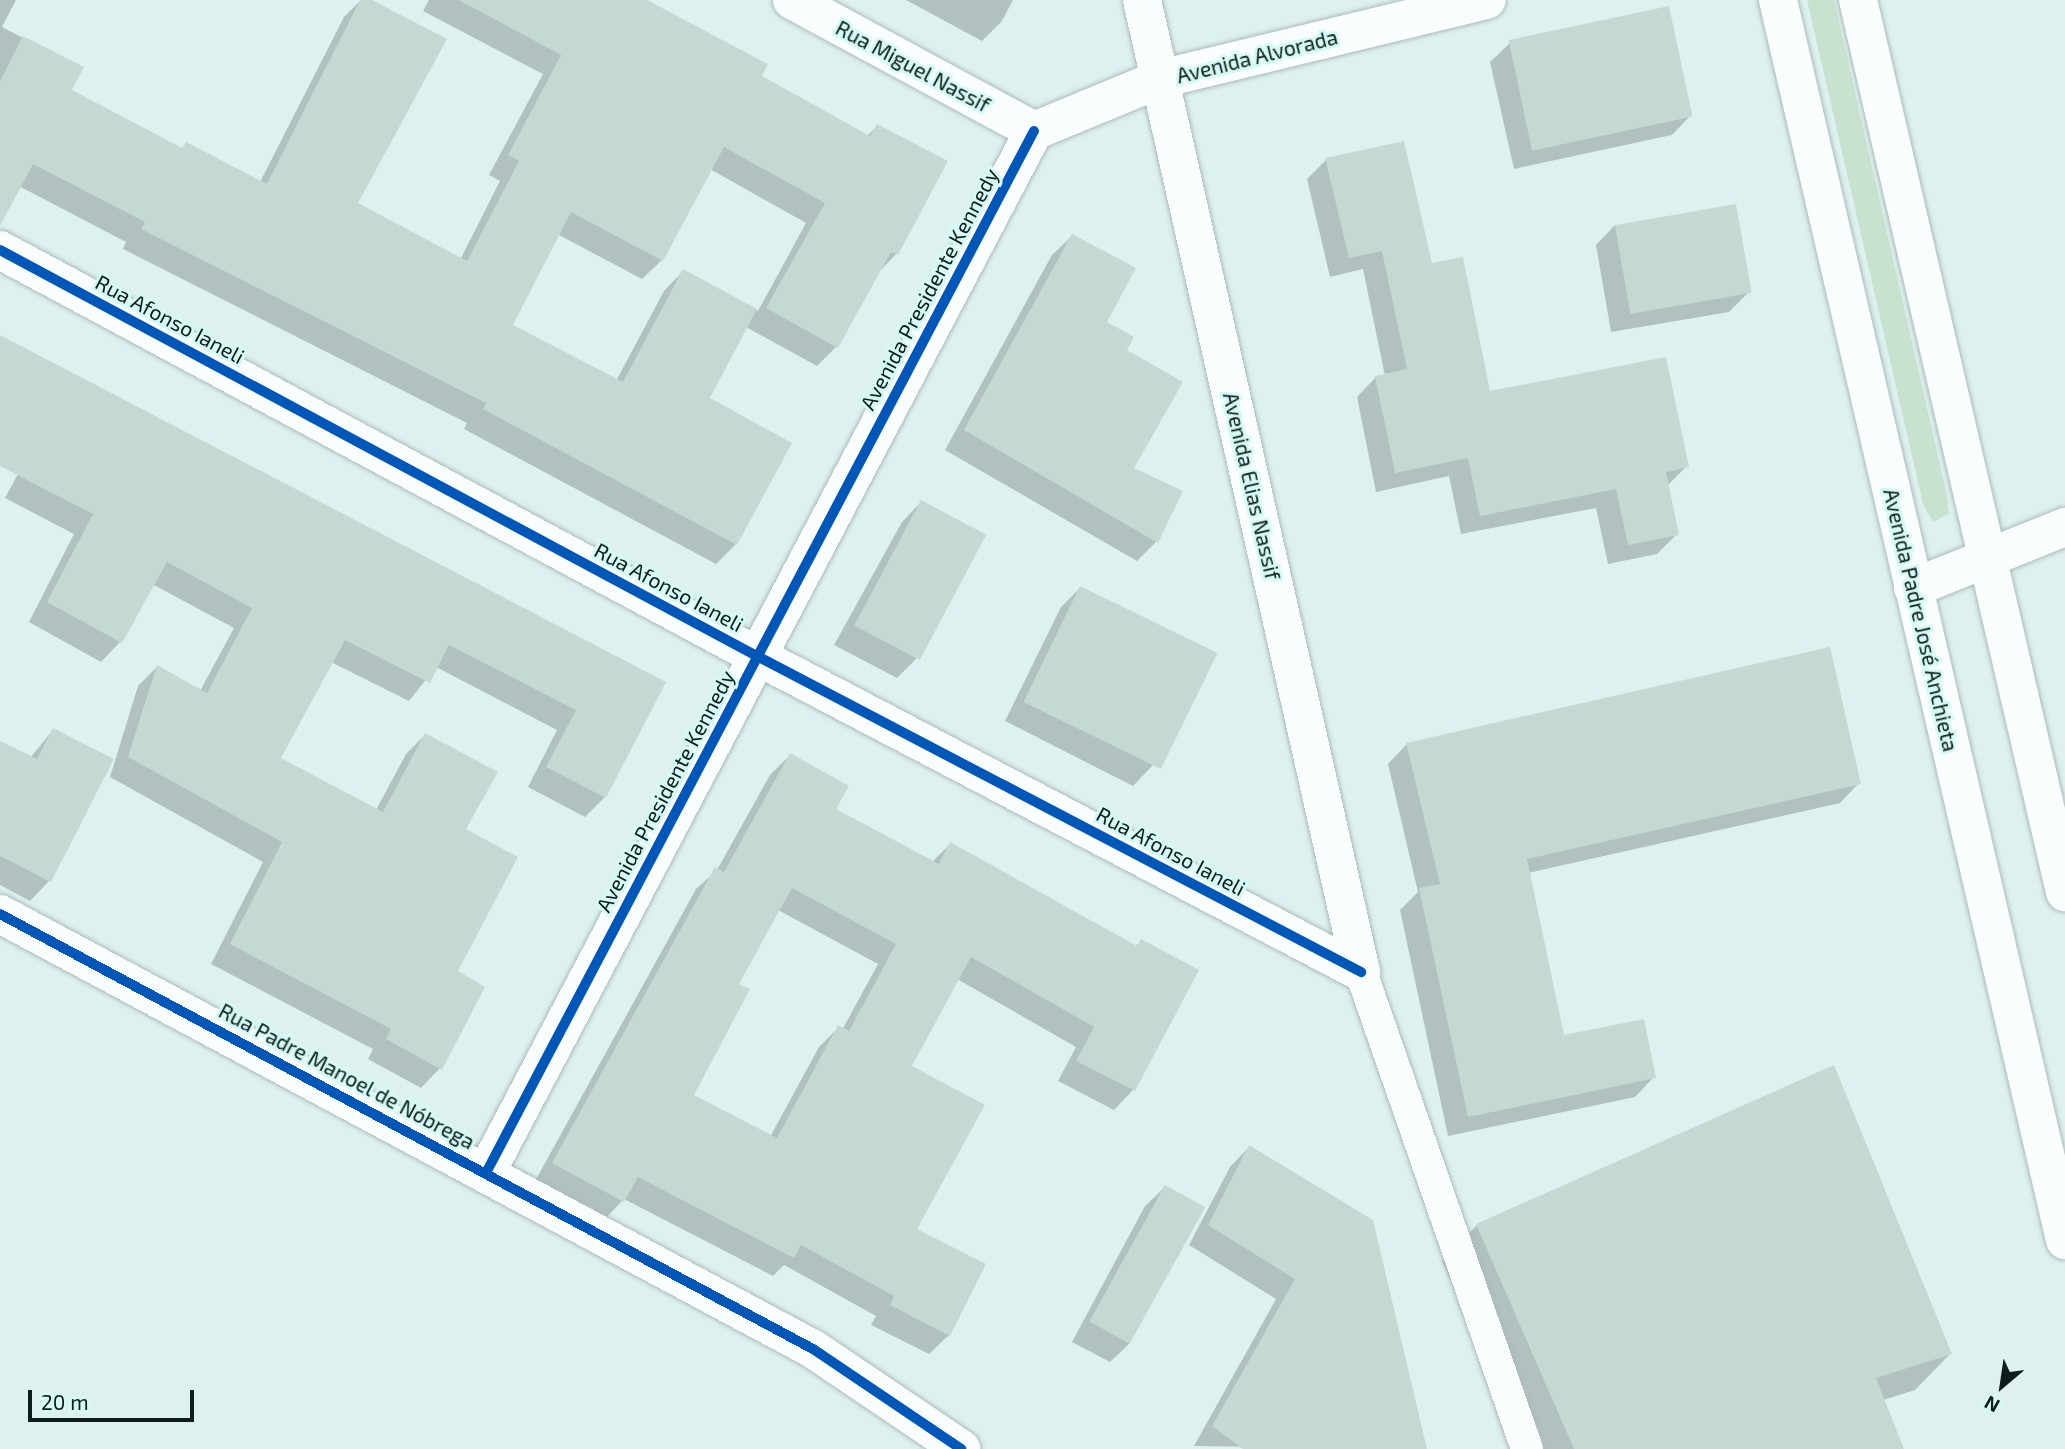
<!DOCTYPE html>
<meta charset="utf-8">
<style>
body{margin:0}
#map{position:relative;width:2065px;height:1449px;overflow:hidden;background:#ddf2f0;font-family:"Exo 2",sans-serif}
div>[style]{position:absolute}
[style*='--x']{left:calc(var(--x)*1px);top:calc(var(--y)*1px);width:calc(var(--w)*1px);rotate:calc(var(--a)*1deg)}
.green>*{inset:0;background:#c9e2cf}
.shadow>*{inset:0;background:#0003}
.building>*{inset:0;background:#c5d9d3;transform-origin:0 0}
.roads{filter:drop-shadow(0 0 2px #abbbba) drop-shadow(0 0 2px #abbbba)}
.lane>*{height:32px;margin:-16px;padding:0 16px;transform-origin:16px;border-radius:16px;background:#fafdfd}
.street>*{height:38px;margin:-19px;padding:0 19px;transform-origin:19px;border-radius:19px;background:#fafdfd}
.secondary>*{height:38px;margin:-19px;padding:0 19px;transform-origin:19px;border-radius:19px;background:#fafdfd}
.cycleway>*{height:10px;margin:-5px;padding:0 5px;transform-origin:5px;border-radius:5px;background:#0057b8}
span{translate:-50% -50%;white-space:nowrap;text-align:center;line-height:1.15;-webkit-text-stroke:6px #d5faf6;paint-order:stroke}
.street-label{font-size:21px;color:#0e1c1b}
.north{position:absolute;left:1967px;top:1351px;width:70px;height:70px;-webkit-text-stroke:5px #d5faf6;paint-order:stroke;rotate:209deg;font-size:19px;font-weight:700;line-height:28px;text-align:center;color:#0e1c1b}
.north::after{content:'';display:block;margin:auto;width:24px;height:32px;background:#0e1c1b;clip-path:polygon(50% 0,100% 100%,50% 72%,0 100%)}
.scale{position:absolute;left:28px;top:1390px;width:166px;height:32px;box-sizing:border-box;border:4px solid #0e1c1b;border-top:0;padding-left:9px;font-size:21px;line-height:24px;white-space:nowrap;color:#0e1c1b;-webkit-text-stroke:5px #d5faf6;paint-order:stroke}
</style>
<div id="map">
<div class="green">
<div style="clip-path:polygon(1807px 0,1834px 0,1947px 496px,1949px 514px,1933px 522px,1923px 504px)"></div>
</div>
<div class="shadow">
<div style="clip-path:polygon(evenodd,0 0,16px 0,2px 27px,81px 68px,70px 90px,181px 149px,186px 144px,260px 182px,344px 17px,361px 0,368px 0,355px 204px,460px 260px,500px 181px,489px 175px,543px 74px,423px 11px,429px 0,643px 0,766px 65px,759px 76px,867px 136px,877px 126px,896px 254px,877px 274px,836px 347px,817px 366px,746px 327px,708px 399px,736px 544px,716px 564px,464px 429px,467px 423px,123px 249px,126px 242px,15px 184px,0 188px,0 0,710px 169px,806px 223px,758px 311px,683px 271px,664px 291px,616px 381px,510px 325px,557px 234px,642px 279px,662px 260px,710px 169px)"></div>
<div style="clip-path:polygon(906px 0,1013px 0,1002px 21px,982px 41px)"></div>
<div style="clip-path:polygon(1510px 43px,1691px 115px,1672px 135px,1514px 169px,1490px 62px)"></div>
<div style="clip-path:polygon(1326px 160px,1431px 265px,1489px 393px,1687px 466px,1667px 486px,1677px 534px,1657px 554px,1608px 564px,1596px 508px,1461px 534px,1449px 476px,1376px 492px,1357px 397px,1376px 377px,1385px 376px,1363px 269px,1330px 277px,1307px 179px)"></div>
<div style="clip-path:polygon(1615px 225px,1749px 292px,1729px 312px,1611px 332px,1596px 245px)"></div>
<div style="clip-path:polygon(1072px 236px,1105px 322px,1125px 350px,1131px 468px,1156px 542px,1137px 561px,945px 450px,1052px 255px)"></div>
<div style="clip-path:polygon(0 336px,664px 683px,605px 797px,585px 817px,528px 787px,557px 730px,436px 667px,409px 701px,331px 662px,279px 758px,376px 810px,406px 754px,425px 735px,463px 830px,455px 972px,440px 1068px,421px 1088px,368px 1059px,373px 1049px,211px 964px,263px 862px,110px 777px,138px 686px,157px 667px,200px 691px,234px 628px,152px 584px,120px 642px,101px 662px,29px 622px,74px 534px,5px 498px,19px 472px,0 462px)"></div>
<div style="clip-path:polygon(921px 502px,916px 659px,897px 678px,834px 645px,902px 522px)"></div>
<div style="clip-path:polygon(1080px 588px,1215px 653px,1152px 766px,1133px 786px,1005px 721px,1061px 607px)"></div>
<div style="clip-path:polygon(53px 730px,112px 760px,49px 881px,30px 901px,0 885px,0 743px,30px 758px)"></div>
<div style="clip-path:polygon(1407px 744px,1859px 783px,1840px 803px,1528px 873px,1563px 1037px,1654px 1077px,1635px 1097px,1448px 1136px,1400px 910px,1418px 892px,1388px 764px)"></div>
<div style="clip-path:polygon(evenodd,790px 755px,834px 809px,932px 862px,950px 844px,1135px 947px,1141px 941px,1196px 971px,1133px 1090px,1114px 1110px,1058px 1081px,1076px 1047px,957px 979px,910px 1066px,914px 1230px,949px 1335px,929px 1354px,871px 1325px,876px 1316px,784px 1265px,773px 1276px,624px 1199px,603px 1221px,534px 1183px,696px 889px,717px 870px,770px 775px,790px 755px,778px 910px,878px 964px,842px 1030px,838px 1028px,819px 1047px,770px 1137px,692px 1096px,737px 984px,778px 910px)"></div>
<div style="clip-path:polygon(1249px 1147px,1425px 1449px,1194px 1446px,1276px 1299px,1189px 1245px,1230px 1167px)"></div>
<div style="clip-path:polygon(1165px 1187px,1130px 1343px,1110px 1362px,1072px 1342px,1145px 1206px)"></div>
<div style="clip-path:polygon(1477px 1225px,1950px 1354px,1915px 1390px,1883px 1400px,1902px 1449px,1524px 1449px,1442px 1261px)"></div>
</div>
<div class="building">
<div style="clip-path:polygon(360px 0,372px 0,447px 39px,358px 203px,467px 261px,519px 161px,508px 155px,561px 55px,459px 0,647px 0,768px 64px,762px 76px,870px 136px,877px 124px,948px 161px,898px 255px,891px 252px,838px 348px,766px 308px,825px 203px,724px 147px,663px 261px,571px 212px,513px 325px,623px 382px,683px 269px,757px 309px,710px 398px,792px 443px,737px 545px,483px 409px,486px 403px,141px 229px,145px 222px,33px 164px,0 226px,0 81px,23px 36px,84px 67px,72px 90px,182px 148px,186px 142px,267px 184px)"></div>
<div style="left:1669px;top:6px;width:113px;height:164px;rotate:78deg"></div>
<div style="clip-path:polygon(1404px 141px,1432px 263px,1463px 257px,1490px 391px,1666px 357px,1689px 467px,1666px 472px,1679px 535px,1628px 545px,1616px 489px,1480px 516px,1468px 458px,1395px 473px,1375px 376px,1407px 369px,1382px 251px,1349px 258px,1325px 158px)"></div>
<div style="left:1736px;top:204px;width:90px;height:123px;rotate:80deg"></div>
<div style="clip-path:polygon(1072px 234px,1136px 268px,1107px 322px,1134px 337px,1127px 350px,1183px 382px,1134px 468px,1183px 491px,1158px 543px,964px 430px)"></div>
<div style="clip-path:polygon(0 335px,666px 682px,606px 798px,546px 767px,576px 710px,449px 645px,430px 683px,345px 640px,281px 758px,383px 812px,425px 733px,498px 772px,466px 829px,518px 857px,458px 971px,485px 987px,442px 1070px,386px 1039px,391px 1029px,230px 944px,282px 842px,128px 757px,157px 665px,207px 693px,252px 608px,167px 562px,122px 643px,47px 602px,93px 514px,0 466px)"></div>
<div style="left:921px;top:500px;width:74px;height:142px;rotate:28deg"></div>
<div style="left:1080px;top:586px;width:153px;height:129px;rotate:26deg"></div>
<div style="clip-path:polygon(1830px 647px,1861px 784px,1527px 859px,1564px 1035px,1644px 1019px,1656px 1078px,1468px 1117px,1419px 888px,1440px 884px,1406px 743px)"></div>
<div style="clip-path:polygon(53px 728px,114px 759px,51px 882px,0 856px,0 741px,37px 759px)"></div>
<div style="clip-path:polygon(evenodd,790px 753px,849px 786px,836px 809px,939px 864px,950px 842px,1137px 946px,1141px 939px,1199px 970px,1135px 1091px,1076px 1061px,1094px 1027px,971px 957px,912px 1066px,985px 1105px,917px 1229px,986px 1264px,950px 1336px,890px 1305px,894px 1296px,801px 1245px,794px 1258px,638px 1177px,624px 1202px,552px 1163px,715px 867px,724px 872px,790px 753px,792px 888px,896px 944px,849px 1031px,838px 1025px,777px 1138px,694px 1095px,750px 989px,739px 984px,792px 888px)"></div>
<div style="clip-path:polygon(1834px 1065px,1952px 1354px,1876px 1378px,1904px 1449px,1574px 1449px,1476px 1224px)"></div>
<div style="clip-path:polygon(1249px 1145px,1373px 1220px,1427px 1449px,1243px 1449px,1212px 1426px,1295px 1279px,1208px 1225px)"></div>
<div style="left:1165px;top:1185px;width:46px;height:156px;rotate:29deg"></div>
</div>
<div class="roads">
<div class="lane">
<div style="--x:1361;--y:972;--w:505;--a:70.81"></div>
</div>
<div class="street">
<div style="--x:792;--y:0;--w:275;--a:28.4"></div>
<div style="--x:1142;--y:0;--w:996;--a:77.3"></div>
<div style="--x:1034;--y:131;--w:136;--a:-22.4"></div>
<div style="--x:1160;--y:79;--w:336;--a:-13.6"></div>
<div style="--x:0;--y:250;--w:859;--a:28.21"></div>
<div style="--x:757;--y:656;--w:682;--a:27.62"></div>
<div style="--x:1913;--y:588;--w:164;--a:-21.9"></div>
<div style="--x:0;--y:914;--w:922;--a:28.15"></div>
<div style="--x:813;--y:1349;--w:179;--a:34"></div>
<div style="--x:487;--y:1171;--w:1175;--a:-62.26"></div>
</div>
<div class="secondary">
<div style="--x:1778;--y:0;--w:1273;--a:76.97"></div>
<div style="--x:1858;--y:0;--w:916;--a:76.94"></div>
</div>
</div>
<div class="cycleway">
<div style="--x:0;--y:250;--w:859;--a:28.21"></div>
<div style="--x:757;--y:656;--w:682;--a:27.62"></div>
<div style="--x:0;--y:914;--w:922;--a:28.15"></div>
<div style="--x:813;--y:1349;--w:179;--a:34"></div>
<div style="--x:487;--y:1171;--w:1175;--a:-62.26"></div>
</div>
<div class="street-label">
<span style="left:1257px;top:56px;rotate:-14deg">Avenida Alvorada</span>
<span style="left:913px;top:66px;rotate:28deg">Rua Miguel Nassif</span>
<span style="left:929px;top:289px;rotate:-62deg">Avenida Presidente Kennedy</span>
<span style="left:170px;top:319px;rotate:28deg">Rua Afonso Ianeli</span>
<span style="left:1252px;top:486px;rotate:77deg">Avenida Elias Nassif</span>
<span style="left:669px;top:587px;rotate:28deg">Rua Afonso Ianeli</span>
<span style="left:1921px;top:620px;rotate:77deg">Avenida Padre José Anchieta</span>
<span style="left:665px;top:791px;rotate:-62deg">Avenida Presidente Kennedy</span>
<span style="left:1171px;top:851px;rotate:28deg">Rua Afonso Ianeli</span>
<span style="left:347px;top:1076px;rotate:28deg">Rua Padre Manoel de Nóbrega</span>
</div>
<div class="north">N</div>
<div class="scale">20 m</div>
</div>
